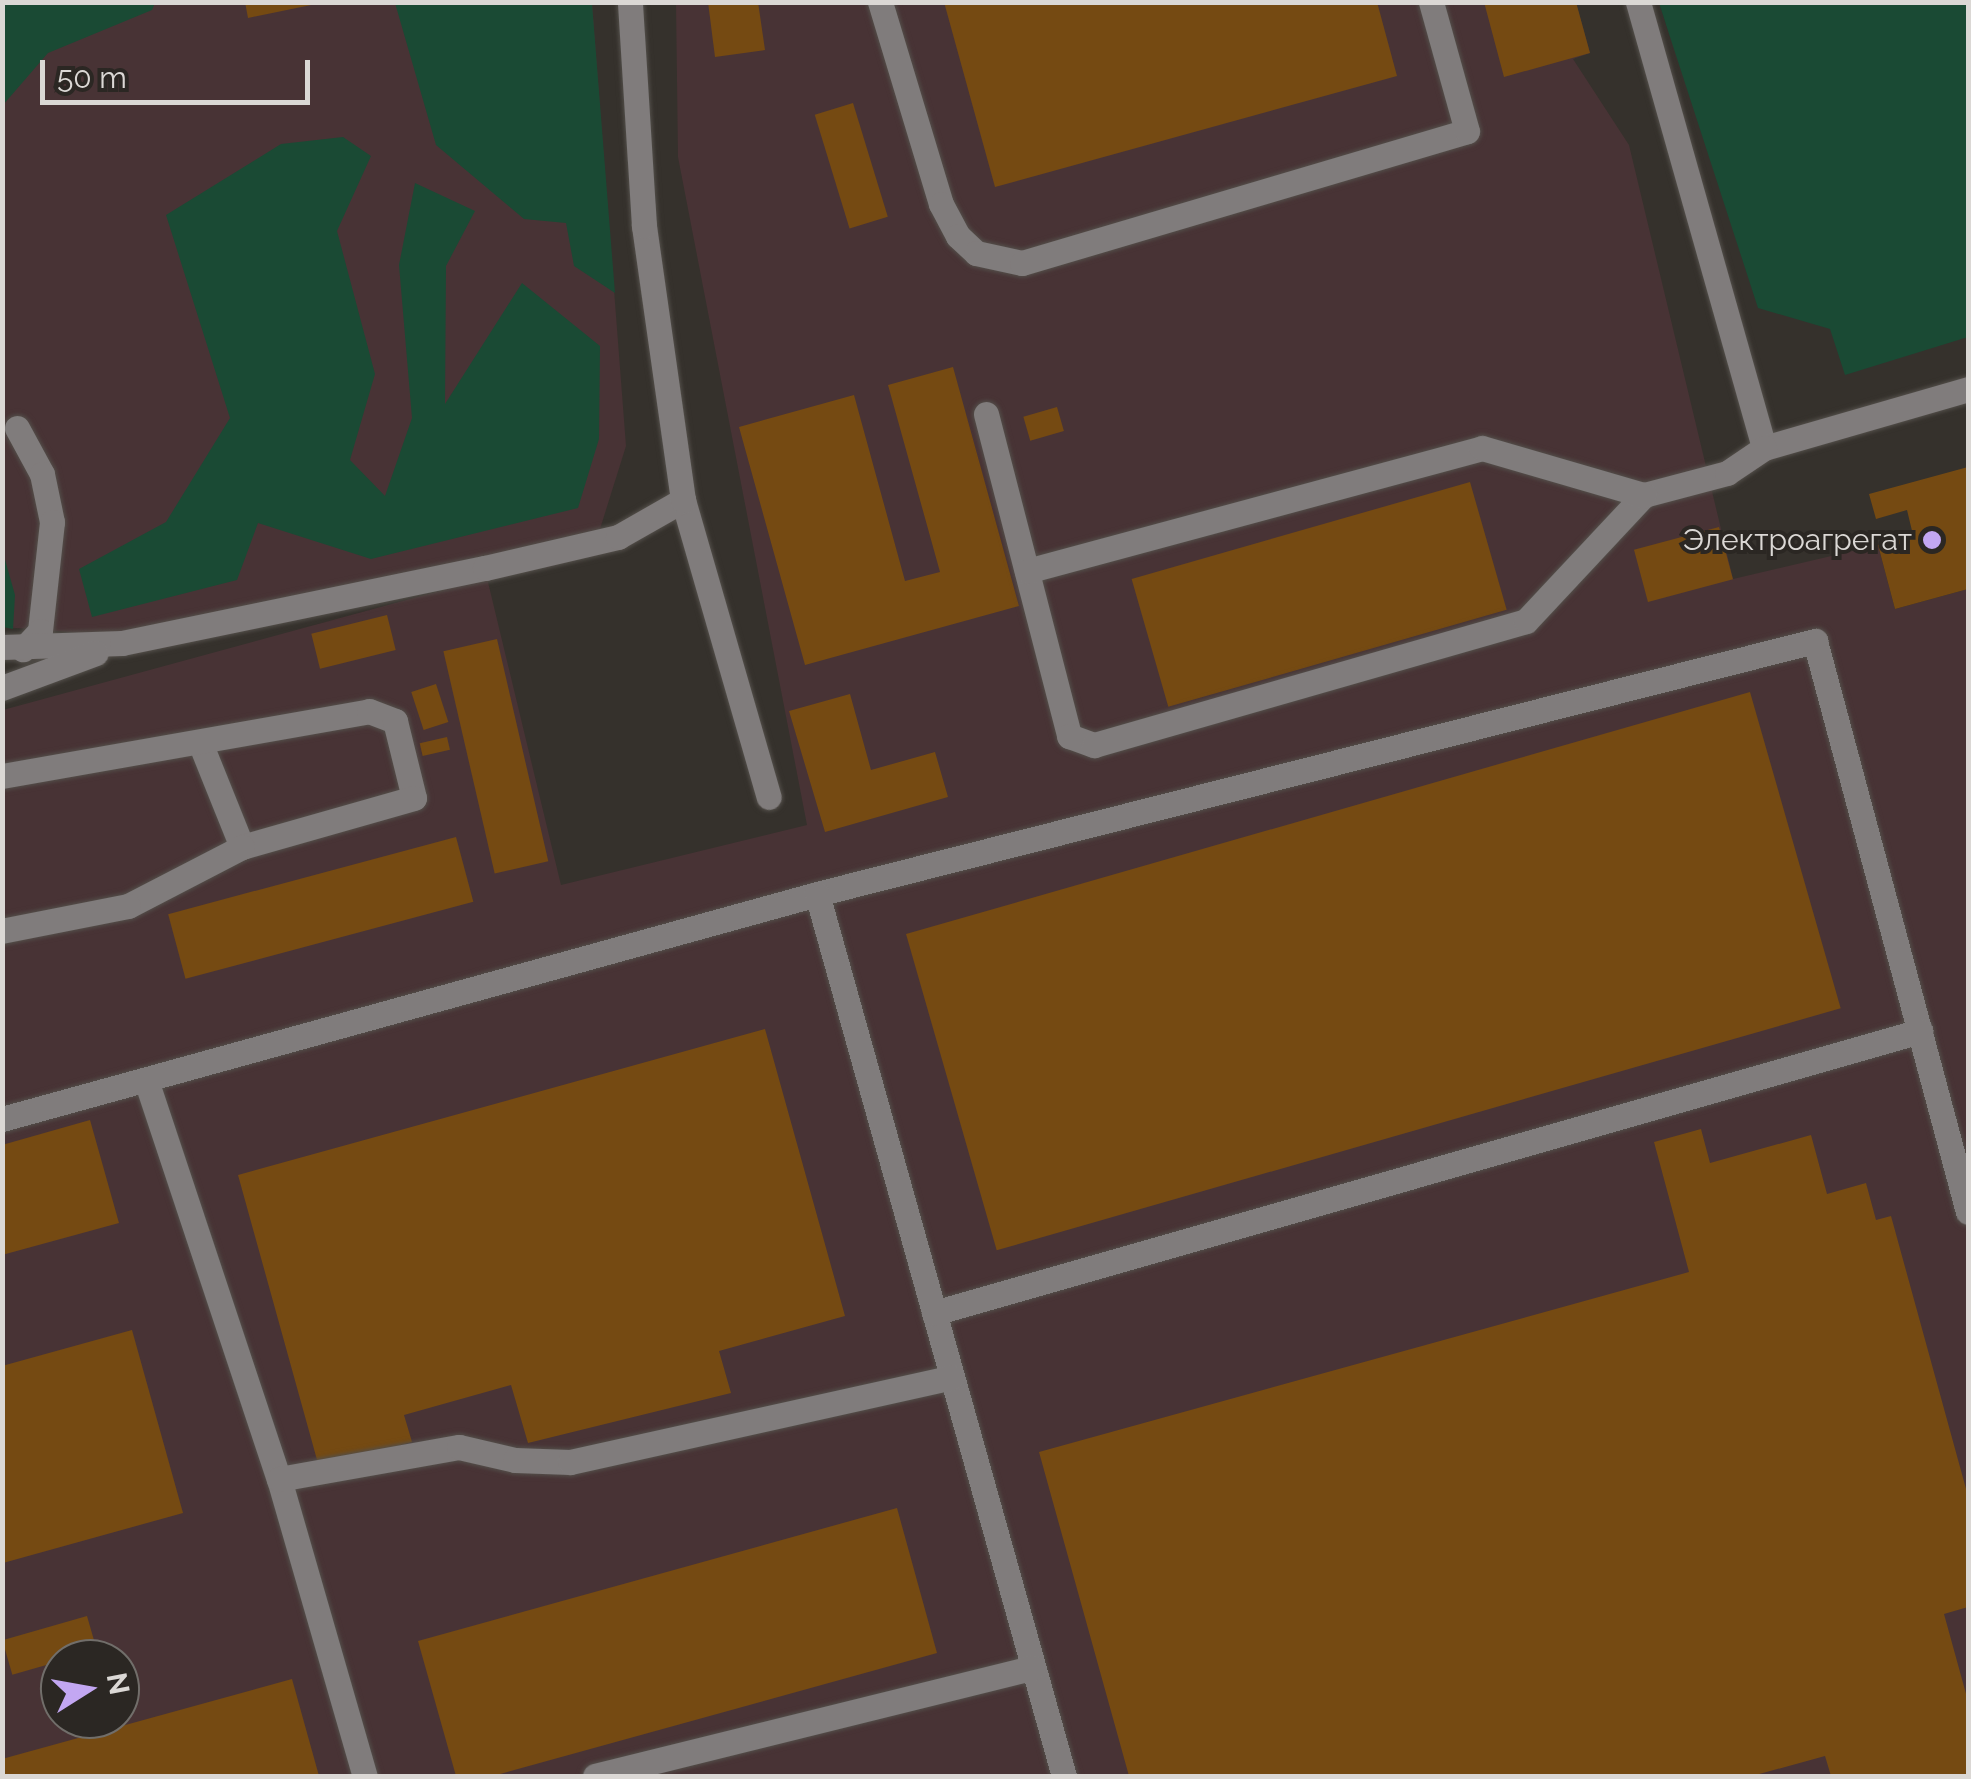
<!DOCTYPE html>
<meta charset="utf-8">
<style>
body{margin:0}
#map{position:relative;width:1971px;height:1779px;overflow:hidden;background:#35312c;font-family:Raleway,sans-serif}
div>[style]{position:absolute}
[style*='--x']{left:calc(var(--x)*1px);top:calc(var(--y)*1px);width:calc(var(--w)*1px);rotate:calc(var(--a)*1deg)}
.industrial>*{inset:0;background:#483335}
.green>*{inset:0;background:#1a4a34}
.building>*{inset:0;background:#754a12;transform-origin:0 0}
.roads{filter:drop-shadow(0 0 2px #534f4a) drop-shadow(0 0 2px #534f4a)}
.minor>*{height:25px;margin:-12.5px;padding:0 12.5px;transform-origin:12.5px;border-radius:12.5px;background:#807c7c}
.dots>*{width:28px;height:28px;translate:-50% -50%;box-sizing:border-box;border:5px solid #2b2723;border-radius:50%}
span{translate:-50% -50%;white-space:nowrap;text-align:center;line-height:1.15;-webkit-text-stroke:8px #2b2723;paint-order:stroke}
.poi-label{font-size:30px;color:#dbd8d5}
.right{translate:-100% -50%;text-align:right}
.frame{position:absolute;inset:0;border:5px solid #dbd8d5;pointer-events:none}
.north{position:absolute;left:40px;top:1639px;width:100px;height:100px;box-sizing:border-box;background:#2b2723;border:2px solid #716e6a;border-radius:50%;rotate:79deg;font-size:28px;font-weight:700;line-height:40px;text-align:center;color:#dbd8d5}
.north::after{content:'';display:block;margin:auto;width:35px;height:45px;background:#c3a7f2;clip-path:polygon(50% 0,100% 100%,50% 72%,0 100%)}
.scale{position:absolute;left:40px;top:60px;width:270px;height:45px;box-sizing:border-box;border:5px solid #dbd8d5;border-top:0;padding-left:12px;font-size:30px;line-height:35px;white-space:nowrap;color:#dbd8d5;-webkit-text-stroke:8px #2b2723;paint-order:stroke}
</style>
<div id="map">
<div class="industrial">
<div style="clip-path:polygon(2px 3px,592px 3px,626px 446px,600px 529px,208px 623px,122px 636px,3px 627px)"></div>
<div style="clip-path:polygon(evenodd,676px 3px,1576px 3px,1590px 53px,1573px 59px,1629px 145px,1733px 579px,1878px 545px,1895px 609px,1968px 589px,1968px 1776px,3px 1776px,3px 710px,487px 578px,561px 885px,807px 825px,678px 157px,676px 3px,60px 1659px,120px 1659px,120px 1719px,60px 1719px,60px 1659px)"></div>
</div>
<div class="green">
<div style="clip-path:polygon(2px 3px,3px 2px,155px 3px,152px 10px,48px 53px,3px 105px)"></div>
<div style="clip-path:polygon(395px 3px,592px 3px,615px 293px,574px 266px,566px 223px,524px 219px,436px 145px)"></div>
<div style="clip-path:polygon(1659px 3px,1968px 3px,1968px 337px,1845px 375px,1830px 329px,1758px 308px)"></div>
<div style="clip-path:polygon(343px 137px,371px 156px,337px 231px,375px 374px,350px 460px,385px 496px,412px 418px,399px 265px,415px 183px,475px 211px,446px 266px,445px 404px,522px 283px,600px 346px,599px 439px,578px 508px,371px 559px,258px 523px,237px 580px,92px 617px,79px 569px,166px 522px,230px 418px,166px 215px,281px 144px)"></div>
<div style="clip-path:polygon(2px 549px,15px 595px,13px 629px,3px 627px)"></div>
</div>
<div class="building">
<div style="clip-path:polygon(245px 2px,316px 2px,316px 4px,248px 18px)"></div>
<div style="clip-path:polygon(708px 2px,758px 2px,765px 50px,715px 57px)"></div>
<div style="clip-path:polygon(944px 2px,1377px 2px,1397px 76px,995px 187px)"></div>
<div style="clip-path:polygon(1484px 2px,1576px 2px,1590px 53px,1504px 77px)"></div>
<div style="left:853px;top:103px;width:119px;height:40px;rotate:73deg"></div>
<div style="clip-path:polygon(953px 367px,1019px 606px,805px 665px,739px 427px,854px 395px,905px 581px,940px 572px,888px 385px)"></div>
<div style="left:1057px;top:407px;width:25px;height:35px;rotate:74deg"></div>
<div style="clip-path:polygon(1968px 467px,1968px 589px,1895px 609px,1878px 545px,1913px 535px,1907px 510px,1876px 519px,1869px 494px)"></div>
<div style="left:1470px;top:482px;width:133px;height:352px;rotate:74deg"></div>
<div style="left:1719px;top:527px;width:54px;height:88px;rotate:75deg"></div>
<div style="left:387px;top:615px;width:36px;height:78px;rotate:76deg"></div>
<div style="left:497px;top:639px;width:228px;height:55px;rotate:77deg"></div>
<div style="left:436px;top:684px;width:40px;height:26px;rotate:72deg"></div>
<div style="left:1750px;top:692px;width:329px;height:878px;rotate:74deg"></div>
<div style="clip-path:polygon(850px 694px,871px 770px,935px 752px,948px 797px,825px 832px,789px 711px)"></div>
<div style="left:447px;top:737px;width:13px;height:28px;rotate:77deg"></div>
<div style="left:456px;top:837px;width:67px;height:298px;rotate:75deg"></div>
<div style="clip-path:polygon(765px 1029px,845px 1316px,719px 1351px,731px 1393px,528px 1443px,511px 1385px,404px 1415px,412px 1442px,319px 1467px,238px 1175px)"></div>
<div style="clip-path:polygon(90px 1120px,119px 1223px,2px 1255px,2px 1145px)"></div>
<div style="clip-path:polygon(1701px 1129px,1710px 1163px,1811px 1135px,1827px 1194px,1866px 1183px,1876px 1220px,1891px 1216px,1968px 1496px,1968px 1607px,1944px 1614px,1968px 1701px,1968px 1776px,1831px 1776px,1825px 1756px,1752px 1776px,1129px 1776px,1039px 1452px,1689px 1272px,1654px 1142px)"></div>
<div style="clip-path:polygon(132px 1330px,183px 1513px,3px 1563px,2px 1366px)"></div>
<div style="clip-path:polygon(897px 1508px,937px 1653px,493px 1776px,456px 1776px,418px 1641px)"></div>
<div style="left:87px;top:1616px;width:36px;height:88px;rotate:74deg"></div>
<div style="clip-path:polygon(292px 1679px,319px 1776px,2px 1776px,2px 1759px)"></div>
</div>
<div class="roads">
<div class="minor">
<div style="--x:880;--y:2;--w:211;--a:73.2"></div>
<div style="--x:941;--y:204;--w:36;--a:62"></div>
<div style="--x:958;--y:236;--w:25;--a:43"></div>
<div style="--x:976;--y:253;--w:47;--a:12.3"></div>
<div style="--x:1022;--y:263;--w:464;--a:-16.5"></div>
<div style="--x:1467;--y:131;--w:134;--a:-105.6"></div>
<div style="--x:1638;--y:2;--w:463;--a:74.2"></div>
<div style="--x:1764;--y:448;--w:212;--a:-16.1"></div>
<div style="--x:986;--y:414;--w:333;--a:75.5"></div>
<div style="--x:1069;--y:736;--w:27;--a:20"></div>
<div style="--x:1094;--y:745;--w:449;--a:-16"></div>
<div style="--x:1526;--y:621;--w:173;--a:-46.9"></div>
<div style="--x:1644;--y:495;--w:86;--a:-14.8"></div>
<div style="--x:1727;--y:473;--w:45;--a:-34"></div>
<div style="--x:17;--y:428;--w:52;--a:61.5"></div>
<div style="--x:42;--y:474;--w:49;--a:78.2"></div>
<div style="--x:52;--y:522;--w:110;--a:96.3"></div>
<div style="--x:40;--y:631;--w:25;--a:133"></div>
<div style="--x:683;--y:500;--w:309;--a:73.9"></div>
<div style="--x:1027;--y:571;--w:471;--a:-15.1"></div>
<div style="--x:1482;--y:448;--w:169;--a:16.2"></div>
<div style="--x:2;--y:647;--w:120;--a:-1.9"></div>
<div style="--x:122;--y:643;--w:371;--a:-11.7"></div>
<div style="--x:485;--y:568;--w:137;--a:-13.1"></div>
<div style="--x:618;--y:537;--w:75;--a:-29.6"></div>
<div style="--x:683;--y:500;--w:277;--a:-98.1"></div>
<div style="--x:644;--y:226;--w:224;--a:-93.6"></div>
<div style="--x:2;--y:688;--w:100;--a:-20.4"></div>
<div style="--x:201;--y:745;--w:110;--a:68.1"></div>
<div style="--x:2;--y:776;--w:373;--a:-10"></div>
<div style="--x:369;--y:711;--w:28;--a:21"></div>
<div style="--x:395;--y:721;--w:79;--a:76.1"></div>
<div style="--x:414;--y:798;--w:179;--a:164.1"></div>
<div style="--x:242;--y:847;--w:128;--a:152.6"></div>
<div style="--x:128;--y:906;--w:128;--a:168.8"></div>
<div style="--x:817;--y:894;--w:1030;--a:-14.23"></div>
<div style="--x:1815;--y:641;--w:591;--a:75"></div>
<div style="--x:146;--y:1080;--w:421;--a:71.6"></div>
<div style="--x:279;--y:1479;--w:309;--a:73.9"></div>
<div style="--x:2;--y:1119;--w:845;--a:-15.43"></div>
<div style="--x:817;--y:894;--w:916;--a:74.36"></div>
<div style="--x:934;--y:1313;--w:1026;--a:-15.96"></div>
<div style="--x:279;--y:1479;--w:183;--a:-10.1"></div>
<div style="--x:459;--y:1447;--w:57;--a:13.1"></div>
<div style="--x:515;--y:1460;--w:55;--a:2.1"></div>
<div style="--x:570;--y:1462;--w:391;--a:-12.5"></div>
<div style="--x:595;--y:1776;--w:451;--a:-13.9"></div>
</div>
</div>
<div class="dots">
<div style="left:1932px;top:540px;background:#c3a7f2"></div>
</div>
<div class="poi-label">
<span class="right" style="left:1912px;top:540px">Электроагрегат</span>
</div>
<div class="frame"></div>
<div class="north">N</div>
<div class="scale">50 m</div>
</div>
